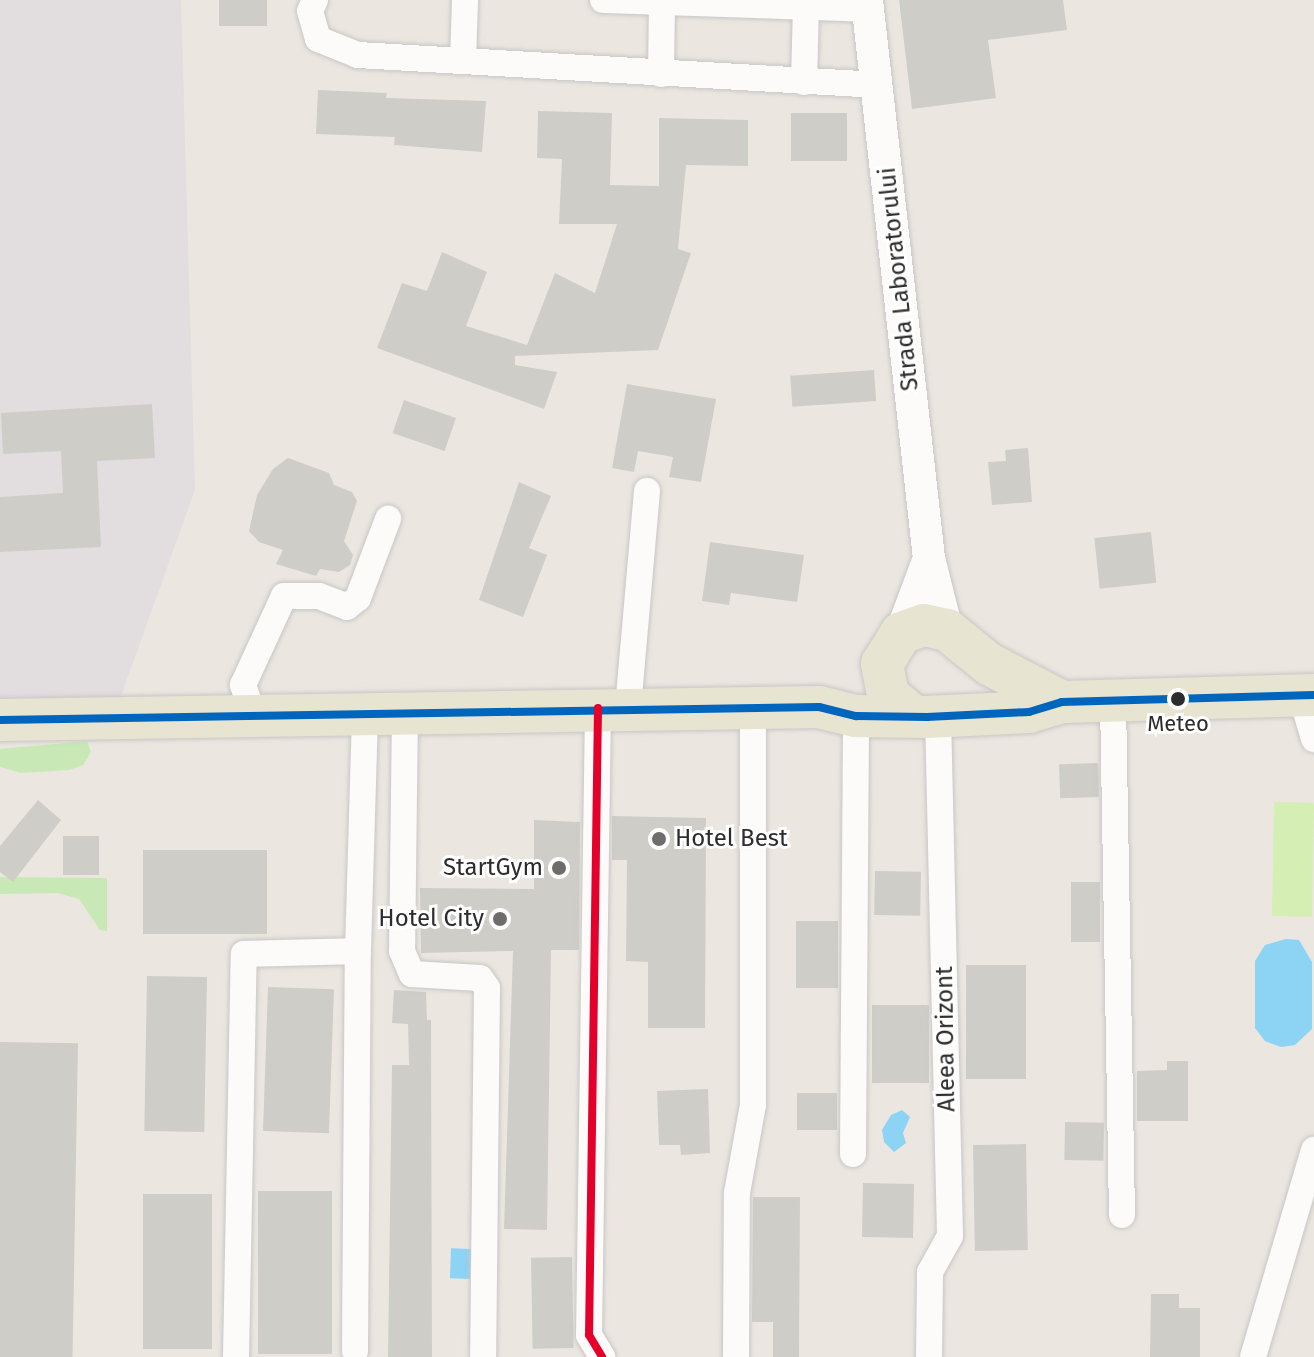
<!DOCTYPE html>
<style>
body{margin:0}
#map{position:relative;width:1314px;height:1357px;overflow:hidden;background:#ebe7e0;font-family:"Fira Sans",sans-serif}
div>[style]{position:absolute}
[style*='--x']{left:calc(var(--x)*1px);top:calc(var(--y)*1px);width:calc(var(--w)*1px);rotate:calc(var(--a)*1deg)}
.industrial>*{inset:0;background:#e2dee0}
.green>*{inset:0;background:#c8e9b6}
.pitch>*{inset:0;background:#d4eeb3;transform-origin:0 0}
.water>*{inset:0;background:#8dd3f3;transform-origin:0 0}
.building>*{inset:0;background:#cfcdc8;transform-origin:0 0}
.roads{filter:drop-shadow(0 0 2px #c8c6c6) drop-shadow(0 0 2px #c8c6c6)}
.minor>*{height:26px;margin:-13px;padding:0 13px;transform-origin:13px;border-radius:13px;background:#fcfbfa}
.tertiary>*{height:32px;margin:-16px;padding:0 16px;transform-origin:16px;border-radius:16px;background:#fcfbfa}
.primary>*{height:42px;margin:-21px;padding:0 21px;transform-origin:21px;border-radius:21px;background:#e8e4d2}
.bus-1>*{height:8px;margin:-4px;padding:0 4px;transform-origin:4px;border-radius:4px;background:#0065bd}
.bus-2>*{height:8px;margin:-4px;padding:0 4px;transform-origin:4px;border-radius:4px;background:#e4002b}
.dots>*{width:22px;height:22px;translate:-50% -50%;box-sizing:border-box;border:4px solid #fff;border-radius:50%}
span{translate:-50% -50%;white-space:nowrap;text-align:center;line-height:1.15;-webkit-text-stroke:6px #fff;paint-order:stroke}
.bus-label{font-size:22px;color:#2c2c2c}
.street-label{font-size:24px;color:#2c2c2c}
.poi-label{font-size:24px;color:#2c2c2c}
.left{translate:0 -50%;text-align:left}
.right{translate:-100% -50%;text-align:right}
</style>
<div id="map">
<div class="industrial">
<div style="clip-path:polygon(0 0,181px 0,195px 490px,120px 699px,0 699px)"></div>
</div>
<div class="green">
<div style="clip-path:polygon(87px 741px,91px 752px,83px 765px,69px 770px,21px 773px,0 767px,0 749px)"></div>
<div style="clip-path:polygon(0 877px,107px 878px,107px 931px,100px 930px,79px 899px,57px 893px,0 894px)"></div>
</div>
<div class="pitch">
<div style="left:1274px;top:802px;width:40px;height:114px;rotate:1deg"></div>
</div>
<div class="water">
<div style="clip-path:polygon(1286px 939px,1299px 940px,1312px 962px,1312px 1029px,1295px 1045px,1281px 1047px,1265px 1041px,1255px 1028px,1255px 961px,1265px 945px)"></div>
<div style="clip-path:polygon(902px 1110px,910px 1117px,903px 1133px,906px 1143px,894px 1152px,884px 1142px,882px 1130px,891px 1115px)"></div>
<div style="left:471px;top:1249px;width:30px;height:20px;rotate:92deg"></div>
</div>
<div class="building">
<div style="left:219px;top:0;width:48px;height:26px"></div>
<div style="clip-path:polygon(899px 0,1063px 0,1067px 30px,988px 40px,996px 98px,912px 109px)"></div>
<div style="clip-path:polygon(318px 90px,387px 93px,386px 98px,486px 101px,482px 152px,394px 145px,395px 137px,316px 134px)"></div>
<div style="clip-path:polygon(538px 111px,612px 113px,610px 185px,659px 186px,659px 118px,748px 120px,748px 166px,686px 165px,678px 249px,691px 253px,658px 350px,515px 356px,515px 365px,557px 372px,544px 409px,377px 348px,402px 283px,427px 291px,442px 252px,487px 272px,466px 326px,527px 345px,555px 273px,595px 293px,617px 224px,559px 224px,562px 159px,537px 158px)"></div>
<div style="left:847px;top:113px;width:48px;height:56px;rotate:90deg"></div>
<div style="left:874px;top:370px;width:31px;height:84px;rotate:86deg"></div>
<div style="clip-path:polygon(627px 384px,716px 399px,701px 482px,669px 477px,673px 457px,638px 451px,634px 472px,612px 468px)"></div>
<div style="left:404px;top:400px;width:55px;height:35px;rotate:19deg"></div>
<div style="clip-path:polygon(152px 404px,155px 458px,97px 461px,101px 547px,0 552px,0 497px,63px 493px,61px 451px,3px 454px,1px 413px)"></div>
<div style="clip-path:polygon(1028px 448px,1032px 502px,992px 505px,988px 462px,1006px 461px,1005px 450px)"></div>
<div style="clip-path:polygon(288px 458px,329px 473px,334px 485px,352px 492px,357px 501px,344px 541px,353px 555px,350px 565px,339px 572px,320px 569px,316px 576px,276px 564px,283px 550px,259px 542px,249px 531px,257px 495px,273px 469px)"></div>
<div style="clip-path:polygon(519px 482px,551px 496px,529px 548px,547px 555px,523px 617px,479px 600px)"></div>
<div style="left:1151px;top:532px;width:51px;height:57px;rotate:84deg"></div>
<div style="clip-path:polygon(710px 542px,804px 555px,797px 602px,731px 593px,729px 605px,702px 601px)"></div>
<div style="left:1098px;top:763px;width:34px;height:39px;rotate:88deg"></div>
<div style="clip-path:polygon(38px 800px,61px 820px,13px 882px,0 872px,0 846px)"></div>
<div style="clip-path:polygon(612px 816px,706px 818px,705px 1028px,648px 1028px,648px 962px,626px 961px,627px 860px,612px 860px)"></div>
<div style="clip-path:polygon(534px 820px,580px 822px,579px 950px,551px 950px,547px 1230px,504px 1229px,513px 951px,421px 953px,420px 888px,534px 889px)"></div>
<div style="left:63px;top:836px;width:36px;height:39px"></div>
<div style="left:143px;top:850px;width:124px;height:84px"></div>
<div style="left:875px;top:871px;width:46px;height:44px;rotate:1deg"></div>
<div style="left:1071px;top:882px;width:29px;height:60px"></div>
<div style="left:796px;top:921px;width:42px;height:67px"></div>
<div style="left:1026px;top:965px;width:114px;height:60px;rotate:90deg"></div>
<div style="left:147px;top:976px;width:60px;height:155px;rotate:1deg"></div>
<div style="left:268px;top:987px;width:66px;height:144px;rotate:2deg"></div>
<div style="clip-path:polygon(394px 990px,426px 992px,427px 1020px,431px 1020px,432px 1357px,388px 1357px,392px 1065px,409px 1065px,408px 1024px,392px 1023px)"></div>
<div style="left:929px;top:1005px;width:78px;height:57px;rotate:90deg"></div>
<div style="left:0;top:1042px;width:78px;height:315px;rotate:1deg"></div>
<div style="clip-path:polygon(1167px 1061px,1188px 1061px,1188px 1121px,1137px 1121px,1137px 1071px,1167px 1070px)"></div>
<div style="clip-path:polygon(708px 1089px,710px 1153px,681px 1155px,680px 1145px,659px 1145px,657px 1091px)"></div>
<div style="left:837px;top:1093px;width:37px;height:40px;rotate:90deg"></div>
<div style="left:1065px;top:1122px;width:39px;height:38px;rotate:1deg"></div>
<div style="left:1026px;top:1144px;width:106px;height:53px;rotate:89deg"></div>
<div style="left:863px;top:1183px;width:51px;height:54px;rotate:1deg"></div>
<div style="left:258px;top:1191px;width:74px;height:163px"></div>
<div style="left:212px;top:1194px;width:155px;height:69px;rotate:90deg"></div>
<div style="clip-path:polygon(753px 1197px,800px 1197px,799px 1357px,773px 1357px,773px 1322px,752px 1322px)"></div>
<div style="left:572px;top:1257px;width:91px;height:41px;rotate:89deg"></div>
<div style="clip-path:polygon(1151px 1294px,1179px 1294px,1179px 1308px,1200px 1308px,1200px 1357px,1150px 1357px)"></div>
</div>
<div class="roads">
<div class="minor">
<div style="--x:315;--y:0;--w:12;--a:114"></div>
<div style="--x:310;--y:11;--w:29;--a:74"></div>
<div style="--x:318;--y:39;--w:43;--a:21.8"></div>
<div style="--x:358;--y:55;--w:521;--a:3.3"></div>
<div style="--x:603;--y:0;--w:265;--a:1.9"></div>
<div style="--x:463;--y:61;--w:61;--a:-88.1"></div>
<div style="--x:661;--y:74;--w:72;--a:-89.2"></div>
<div style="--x:804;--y:82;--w:74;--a:-88.5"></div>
<div style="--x:1301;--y:695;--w:46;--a:73.5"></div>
<div style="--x:1113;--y:700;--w:515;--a:89"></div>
<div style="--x:598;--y:708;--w:627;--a:90.82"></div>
<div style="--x:589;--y:1335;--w:26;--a:59"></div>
<div style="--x:628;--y:708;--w:218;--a:-85"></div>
<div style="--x:405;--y:711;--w:240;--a:90.7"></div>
<div style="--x:402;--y:951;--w:25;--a:67"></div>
<div style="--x:412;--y:974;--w:68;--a:3.4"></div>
<div style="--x:480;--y:978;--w:12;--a:55"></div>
<div style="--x:487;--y:988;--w:369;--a:90.6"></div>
<div style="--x:253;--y:714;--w:31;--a:-109"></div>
<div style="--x:243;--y:685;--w:98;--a:-65.3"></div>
<div style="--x:284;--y:596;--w:35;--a:0"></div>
<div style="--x:319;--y:596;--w:30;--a:21"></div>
<div style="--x:347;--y:607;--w:14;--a:-39"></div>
<div style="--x:358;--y:598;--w:85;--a:-69.2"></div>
<div style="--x:853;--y:1154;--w:438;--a:-89.6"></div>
<div style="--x:355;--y:1351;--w:400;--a:-89.6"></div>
<div style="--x:236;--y:1357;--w:403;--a:-88.9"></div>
<div style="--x:244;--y:954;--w:114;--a:-1.5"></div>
<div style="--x:358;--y:951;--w:239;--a:-88.3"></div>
<div style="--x:736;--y:1357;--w:164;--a:-89.7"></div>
<div style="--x:737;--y:1193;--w:89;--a:-79.7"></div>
<div style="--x:753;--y:1105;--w:397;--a:-90"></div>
<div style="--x:929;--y:1357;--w:85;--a:-89.3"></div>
<div style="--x:930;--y:1272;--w:41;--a:-60.9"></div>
<div style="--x:950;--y:1236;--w:520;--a:-91.32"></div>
<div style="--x:1253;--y:1357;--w:216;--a:-73.6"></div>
</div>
<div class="tertiary">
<div style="--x:867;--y:0;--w:561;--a:83.66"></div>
<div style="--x:929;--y:558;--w:74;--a:76"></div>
<div style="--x:901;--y:633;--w:80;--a:-69.5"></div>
</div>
<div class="primary">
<div style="--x:912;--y:715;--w:31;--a:-140"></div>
<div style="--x:888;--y:695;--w:32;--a:-101"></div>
<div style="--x:882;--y:664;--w:36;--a:-58"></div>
<div style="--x:901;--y:633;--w:24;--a:-19"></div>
<div style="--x:924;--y:625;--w:24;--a:12"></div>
<div style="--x:947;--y:630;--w:54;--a:39"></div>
<div style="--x:989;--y:664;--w:82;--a:27.5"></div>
<div style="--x:0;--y:720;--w:819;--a:-0.91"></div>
<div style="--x:819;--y:707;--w:38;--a:14"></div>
<div style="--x:856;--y:716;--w:71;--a:0.8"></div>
<div style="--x:927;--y:717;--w:102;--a:-2.8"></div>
<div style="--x:1029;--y:712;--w:34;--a:-17"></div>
<div style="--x:1062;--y:702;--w:252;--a:-1.6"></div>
</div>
</div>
<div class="bus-1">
<div style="--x:0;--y:720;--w:819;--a:-0.91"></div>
<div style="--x:819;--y:707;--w:38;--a:14"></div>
<div style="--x:856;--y:716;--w:71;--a:0.8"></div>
<div style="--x:927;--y:717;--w:102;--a:-2.8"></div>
<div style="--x:1029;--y:712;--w:34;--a:-17"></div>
<div style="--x:1062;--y:702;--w:252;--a:-1.6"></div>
</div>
<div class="bus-2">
<div style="--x:598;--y:708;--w:627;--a:90.82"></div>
<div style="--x:589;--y:1335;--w:26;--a:59"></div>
</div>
<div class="dots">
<div style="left:1178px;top:699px;background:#2c2c2c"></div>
<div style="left:659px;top:839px;background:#6f6d6b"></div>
<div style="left:559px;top:868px;background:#6f6d6b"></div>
<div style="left:500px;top:919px;background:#6f6d6b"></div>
</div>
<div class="bus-label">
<span style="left:1178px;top:724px">Meteo</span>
</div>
<div class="street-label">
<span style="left:899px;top:279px;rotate:-96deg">Strada Laboratorului</span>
<span style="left:946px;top:1039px;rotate:-91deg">Aleea Orizont</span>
</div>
<div class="poi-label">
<span class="left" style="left:675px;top:839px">Hotel Best</span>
<span class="right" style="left:543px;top:868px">StartGym</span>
<span class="right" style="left:484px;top:919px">Hotel City</span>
</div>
</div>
